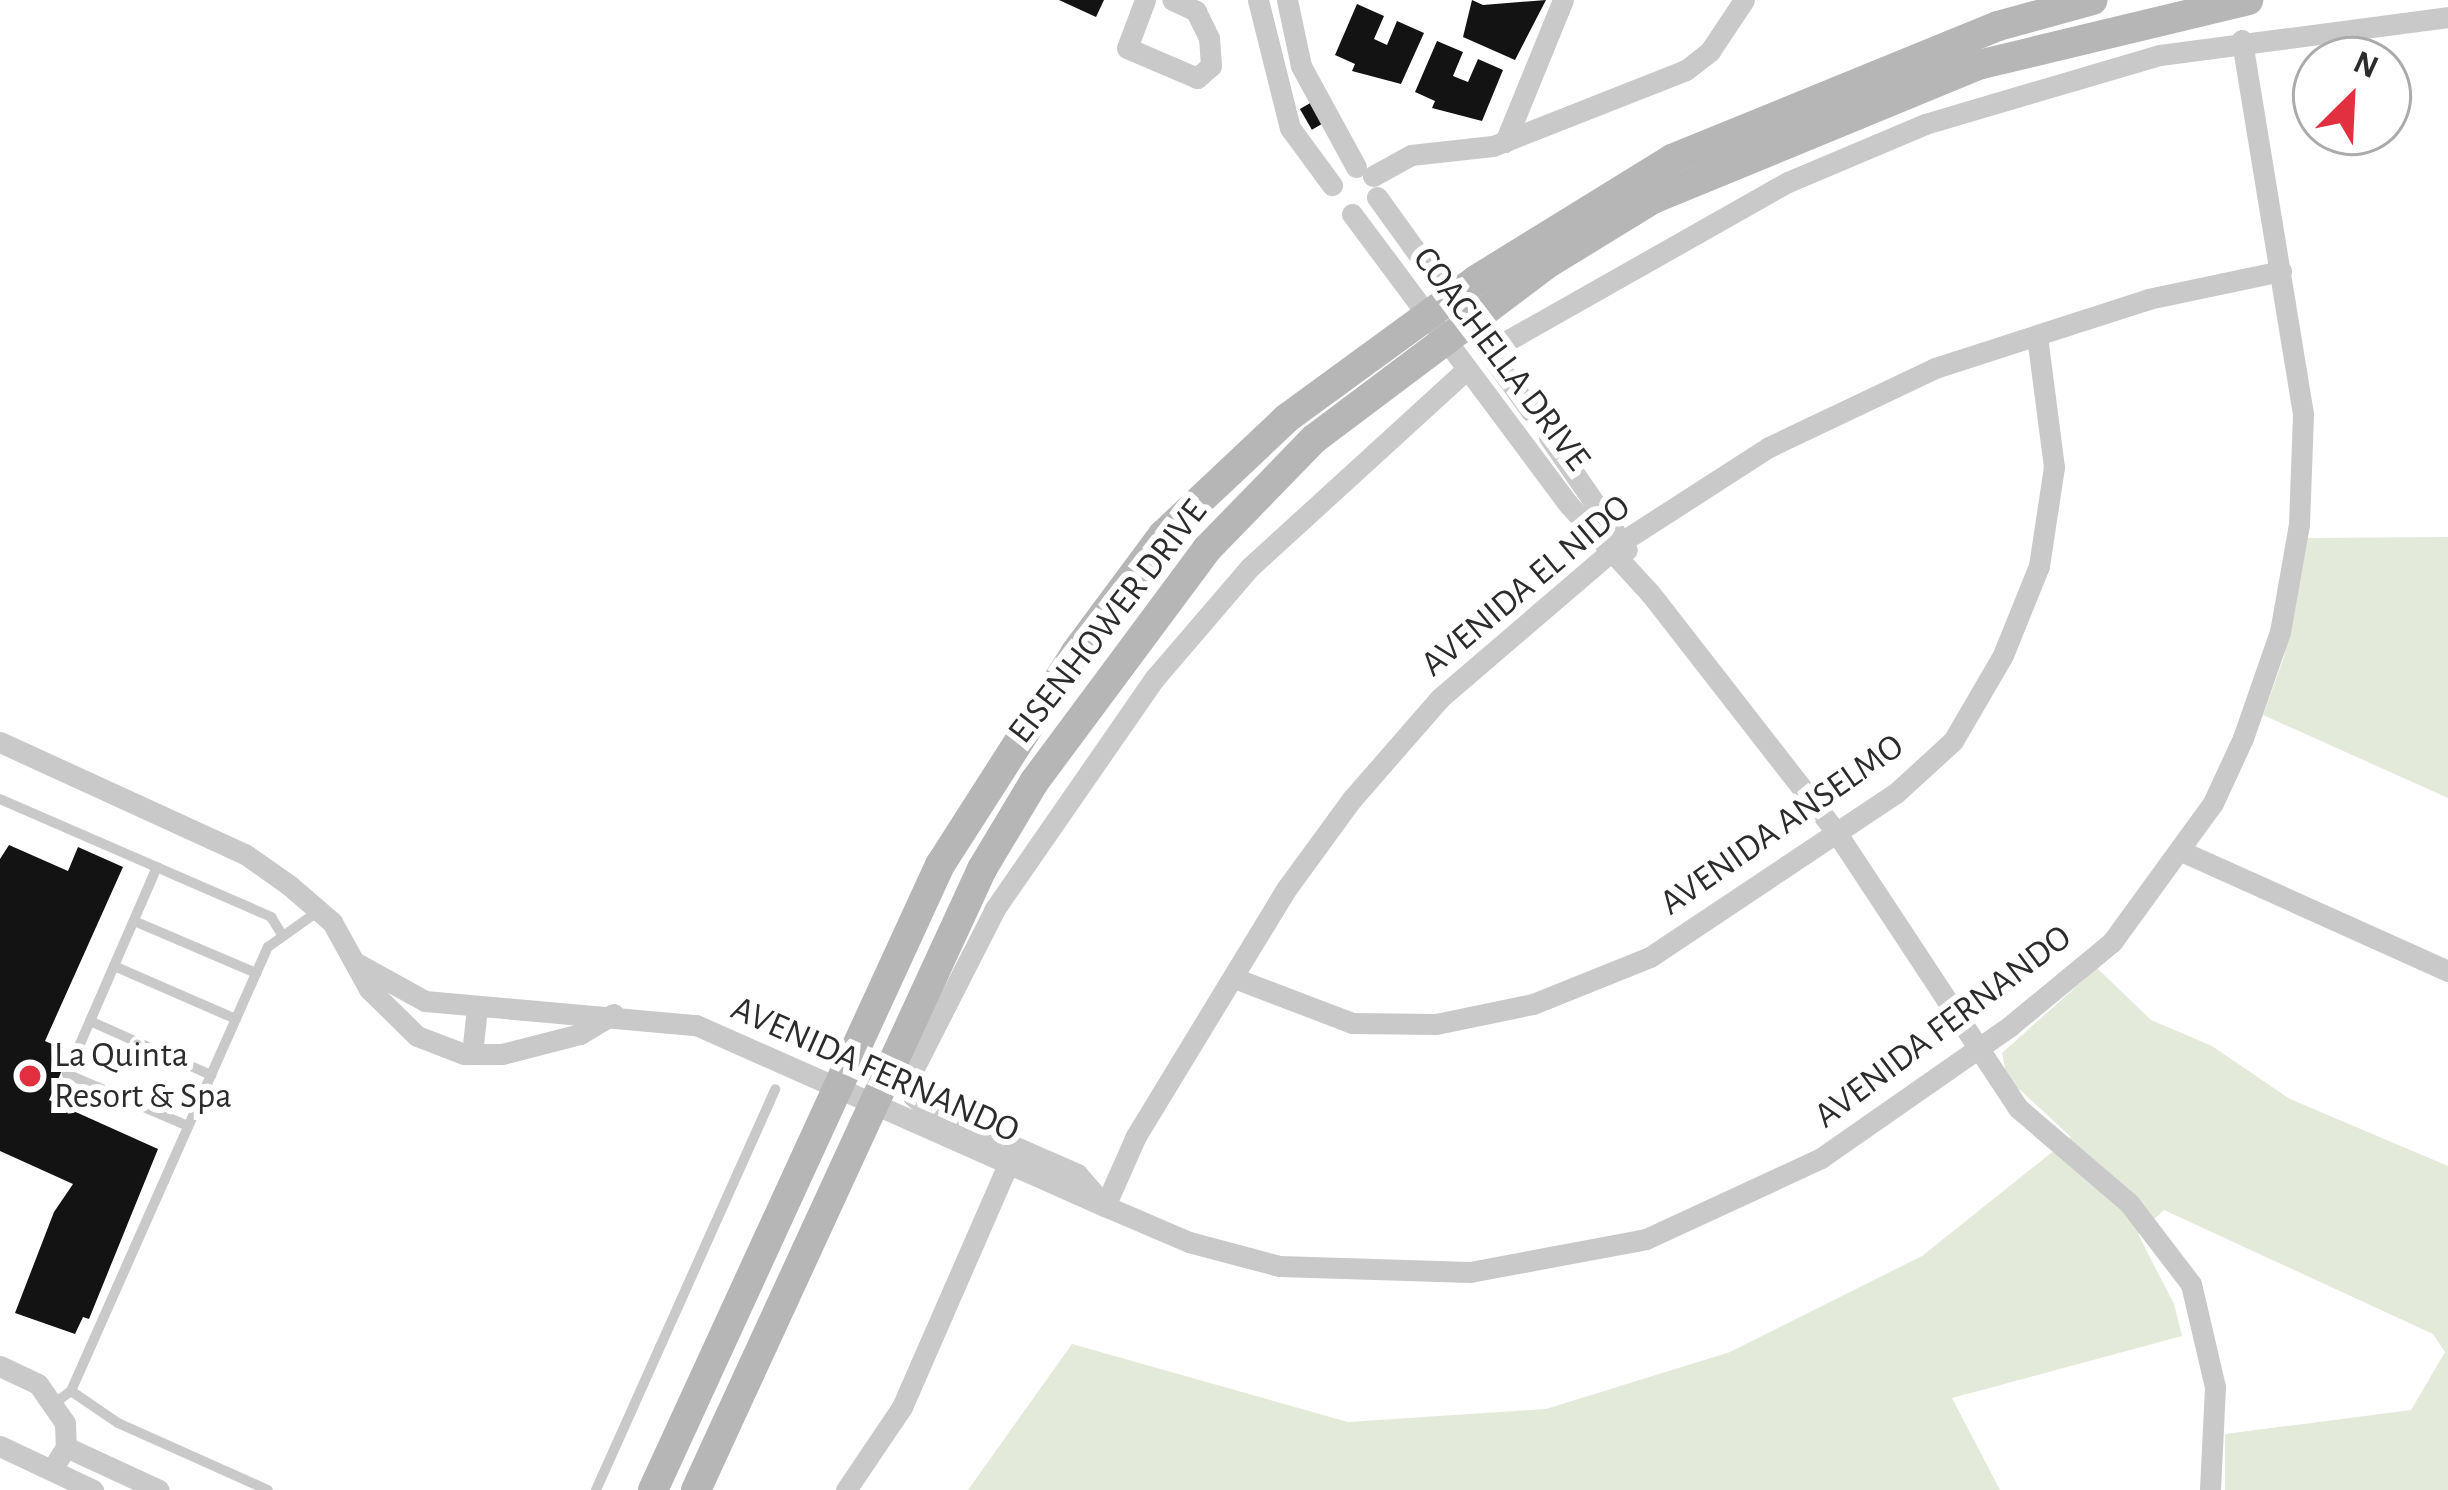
<!DOCTYPE html>
<style>
body{margin:0}
#map{position:relative;width:2448px;height:1490px;overflow:hidden;background:#fff;font-family:"Alegreya Sans",sans-serif}
div>[style]{position:absolute}
[style*='--x']{left:calc(var(--x)*1px);top:calc(var(--y)*1px);width:calc(var(--w)*1px);rotate:calc(var(--a)*1deg)}
.green>*{inset:0;background:#e3eada}
.building>*{inset:0;background:#131313;transform-origin:0 0}
.service>*{height:10px;margin:-5px;padding:0 5px;transform-origin:5px;border-radius:5px;background:#c9c9c9}
.minor>*{height:21px;margin:-10.5px;padding:0 10.5px;transform-origin:10.5px;border-radius:10.5px;background:#c9c9c9}
.secondary>*{height:30px;margin:-15px;padding:0 15px;transform-origin:15px;border-radius:15px;background:#b6b6b6}
.dots>*{width:33px;height:33px;translate:-50% -50%;box-sizing:border-box;border:6px solid #fff;border-radius:50%}
span{translate:-50% -50%;white-space:nowrap;text-align:center;line-height:1.15;-webkit-text-stroke:12px #fff;paint-order:stroke}
.street-label{font-size:36px;color:#2c2c2c}
.poi-label{font-size:36px;color:#2c2c2c}
.left{translate:0 -50%;text-align:left}
.north{position:absolute;left:2292px;top:36px;width:120px;height:120px;box-sizing:border-box;background:#fff;border:3px solid #ababab;border-radius:50%;rotate:24deg;font-size:33px;font-weight:700;line-height:48px;text-align:center;color:#2c2c2c}
.north::after{content:'';display:block;margin:auto;width:42px;height:54px;background:#e23041;clip-path:polygon(50% 0,100% 100%,50% 72%,0 100%)}
</style>
<div id="map">
<div class="green">
<div style="clip-path:polygon(2448px 537px,2448px 798px,2263px 715px,2284px 657px,2306px 538px)"></div>
<div style="clip-path:polygon(2097px 968px,2151px 1020px,2212px 1046px,2290px 1099px,2448px 1166px,2448px 1490px,2225px 1490px,2225px 1434px,2411px 1410px,2445px 1352px,2433px 1334px,2164px 1210px,2138px 1234px,2174px 1304px,2182px 1336px,1952px 1398px,2000px 1490px,968px 1490px,1072px 1344px,1348px 1422px,1546px 1409px,1730px 1352px,1922px 1256px,2071px 1137px,2007px 1078px,2002px 1053px)"></div>
</div>
<div class="building">
<div style="clip-path:polygon(1059px 0,1104px 0,1096px 17px)"></div>
<div style="clip-path:polygon(1472px 0,1483px 5px,1546px 0,1515px 60px,1463px 37px)"></div>
<div style="clip-path:polygon(1357px 4px,1384px 16px,1374px 39px,1387px 45px,1397px 21px,1424px 33px,1401px 84px,1352px 71px,1355px 64px,1335px 55px)"></div>
<div style="clip-path:polygon(1437px 41px,1463px 52px,1453px 76px,1468px 82px,1478px 59px,1503px 70px,1482px 121px,1432px 108px,1435px 101px,1415px 92px)"></div>
<div style="left:1312px;top:102px;width:24px;height:14px;rotate:60deg"></div>
<div style="clip-path:polygon(9px 845px,68px 871px,78px 847px,123px 867px,45px 1041px,70px 1052px,49px 1100px,158px 1149px,89px 1319px,83px 1317px,75px 1334px,15px 1313px,54px 1212px,73px 1184px,0 1151px,0 859px)"></div>
</div>
<div class="service">
<div style="--x:0;--y:799;--w:296;--a:23.5"></div>
<div style="--x:271;--y:917;--w:19;--a:58"></div>
<div style="--x:157;--y:867;--w:226;--a:113.5"></div>
<div style="--x:67;--y:1074;--w:132;--a:23.3"></div>
<div style="--x:134;--y:921;--w:133;--a:23.1"></div>
<div style="--x:114;--y:966;--w:133;--a:23.5"></div>
<div style="--x:90;--y:1021;--w:133;--a:24.1"></div>
<div style="--x:71;--y:1391;--w:57;--a:34.2"></div>
<div style="--x:118;--y:1423;--w:164;--a:24.1"></div>
<div style="--x:55;--y:1403;--w:20;--a:-37"></div>
<div style="--x:71;--y:1391;--w:486;--a:-66.1"></div>
<div style="--x:268;--y:947;--w:60;--a:-35.5"></div>
<div style="--x:596;--y:1490;--w:439;--a:-65.9"></div>
</div>
<div class="minor">
<div style="--x:1145;--y:0;--w:51;--a:110.6"></div>
<div style="--x:1127;--y:48;--w:76;--a:23.2"></div>
<div style="--x:1197;--y:78;--w:18;--a:-41"></div>
<div style="--x:1211;--y:66;--w:28;--a:-94"></div>
<div style="--x:1209;--y:38;--w:30;--a:-116"></div>
<div style="--x:1196;--y:11;--w:26;--a:-155"></div>
<div style="--x:1258;--y:0;--w:132;--a:76"></div>
<div style="--x:1290;--y:128;--w:71;--a:53.6"></div>
<div style="--x:1287;--y:0;--w:67;--a:78"></div>
<div style="--x:1301;--y:66;--w:115;--a:61.4"></div>
<div style="--x:1505;--y:142;--w:153;--a:-67.8"></div>
<div style="--x:1373;--y:176;--w:43;--a:-28.9"></div>
<div style="--x:1411;--y:155;--w:82;--a:-6.3"></div>
<div style="--x:1493;--y:146;--w:207;--a:-21.5"></div>
<div style="--x:1686;--y:70;--w:31;--a:-38"></div>
<div style="--x:1710;--y:51;--w:61;--a:-56.3"></div>
<div style="--x:1377;--y:197;--w:264;--a:54.3"></div>
<div style="--x:1352;--y:214;--w:363;--a:53.3"></div>
<div style="--x:1569;--y:505;--w:120;--a:47.4"></div>
<div style="--x:1650;--y:593;--w:303;--a:52.1"></div>
<div style="--x:1836;--y:832;--w:331;--a:56.6"></div>
<div style="--x:2018;--y:1108;--w:146;--a:40.6"></div>
<div style="--x:2129;--y:1203;--w:102;--a:52.6"></div>
<div style="--x:2191;--y:1284;--w:106;--a:76.9"></div>
<div style="--x:2215;--y:1387;--w:103;--a:92.8"></div>
<div style="--x:1489;--y:351;--w:343;--a:-29.5"></div>
<div style="--x:1788;--y:182;--w:149;--a:-22.9"></div>
<div style="--x:1925;--y:124;--w:245;--a:-16.4"></div>
<div style="--x:2160;--y:55;--w:290;--a:-7.5"></div>
<div style="--x:1467;--y:369;--w:294;--a:137.6"></div>
<div style="--x:1250;--y:567;--w:148;--a:130.6"></div>
<div style="--x:1154;--y:679;--w:280;--a:124.7"></div>
<div style="--x:995;--y:909;--w:187;--a:117"></div>
<div style="--x:910;--y:1076;--w:20;--a:81"></div>
<div style="--x:913;--y:1096;--w:18;--a:41"></div>
<div style="--x:927;--y:1108;--w:164;--a:23.7"></div>
<div style="--x:1077;--y:1174;--w:43;--a:48.8"></div>
<div style="--x:1105;--y:1206;--w:91;--a:23.2"></div>
<div style="--x:1189;--y:1242;--w:93;--a:14.9"></div>
<div style="--x:1279;--y:1266;--w:191;--a:1.8"></div>
<div style="--x:1470;--y:1272;--w:179;--a:-10.6"></div>
<div style="--x:1646;--y:1239;--w:193;--a:-24.8"></div>
<div style="--x:1821;--y:1158;--w:231;--a:-34.9"></div>
<div style="--x:2010;--y:1026;--w:132;--a:-39.5"></div>
<div style="--x:2112;--y:942;--w:172;--a:-54"></div>
<div style="--x:2213;--y:803;--w:72;--a:-65.2"></div>
<div style="--x:2243;--y:738;--w:112;--a:-70.8"></div>
<div style="--x:2280;--y:632;--w:110;--a:-80"></div>
<div style="--x:2299;--y:524;--w:110;--a:-87.9"></div>
<div style="--x:2303;--y:414;--w:379;--a:-99.3"></div>
<div style="--x:1549;--y:437;--w:137;--a:55.4"></div>
<div style="--x:0;--y:742;--w:269;--a:24.6"></div>
<div style="--x:245;--y:854;--w:54;--a:35.2"></div>
<div style="--x:289;--y:885;--w:57;--a:40.7"></div>
<div style="--x:332;--y:922;--w:77;--a:61.1"></div>
<div style="--x:369;--y:989;--w:67;--a:44.4"></div>
<div style="--x:417;--y:1036;--w:50;--a:21"></div>
<div style="--x:464;--y:1054;--w:38;--a:0"></div>
<div style="--x:502;--y:1054;--w:81;--a:-14.4"></div>
<div style="--x:580;--y:1034;--w:39;--a:-31"></div>
<div style="--x:2181;--y:851;--w:293;--a:24.2"></div>
<div style="--x:358;--y:964;--w:77;--a:28.9"></div>
<div style="--x:425;--y:1001;--w:272;--a:5.1"></div>
<div style="--x:696;--y:1025;--w:447;--a:23.9"></div>
<div style="--x:1105;--y:1206;--w:77;--a:-66.1"></div>
<div style="--x:1136;--y:1136;--w:290;--a:-58.7"></div>
<div style="--x:1287;--y:888;--w:110;--a:-53.9"></div>
<div style="--x:1352;--y:799;--w:134;--a:-48.9"></div>
<div style="--x:1440;--y:698;--w:241;--a:-40.6"></div>
<div style="--x:1623;--y:541;--w:174;--a:-32.8"></div>
<div style="--x:1769;--y:447;--w:184;--a:-25.4"></div>
<div style="--x:1935;--y:368;--w:224;--a:-17.9"></div>
<div style="--x:2148;--y:299;--w:136;--a:-11.9"></div>
<div style="--x:1237;--y:979;--w:123;--a:20.9"></div>
<div style="--x:1352;--y:1023;--w:84;--a:0.7"></div>
<div style="--x:1436;--y:1024;--w:99;--a:-11.7"></div>
<div style="--x:1533;--y:1004;--w:126;--a:-21.9"></div>
<div style="--x:1650;--y:957;--w:296;--a:-33.7"></div>
<div style="--x:1896;--y:793;--w:77;--a:-42.4"></div>
<div style="--x:1953;--y:741;--w:99;--a:-59.8"></div>
<div style="--x:2003;--y:655;--w:96;--a:-68"></div>
<div style="--x:2039;--y:566;--w:100;--a:-81.4"></div>
<div style="--x:2054;--y:467;--w:132;--a:-97.4"></div>
<div style="--x:472;--y:1054;--w:46;--a:-83.8"></div>
<div style="--x:0;--y:1366;--w:42;--a:25.3"></div>
<div style="--x:38;--y:1384;--w:47;--a:55.3"></div>
<div style="--x:65;--y:1423;--w:24;--a:88"></div>
<div style="--x:66;--y:1447;--w:26;--a:122"></div>
<div style="--x:0;--y:1446;--w:103;--a:25.3"></div>
<div style="--x:66;--y:1447;--w:102;--a:24.8"></div>
<div style="--x:846;--y:1490;--w:100;--a:-56"></div>
<div style="--x:902;--y:1407;--w:262;--a:-66.4"></div>
</div>
<div class="secondary">
<div style="--x:653;--y:1490;--w:688;--a:-65.34"></div>
<div style="--x:940;--y:865;--w:253;--a:-57.4"></div>
<div style="--x:1076;--y:652;--w:146;--a:-53.4"></div>
<div style="--x:1163;--y:535;--w:170;--a:-43.3"></div>
<div style="--x:1287;--y:418;--w:234;--a:-36.1"></div>
<div style="--x:1476;--y:280;--w:230;--a:-31.7"></div>
<div style="--x:1672;--y:159;--w:352;--a:-22.2"></div>
<div style="--x:1998;--y:26;--w:98;--a:-15.3"></div>
<div style="--x:696;--y:1490;--w:684;--a:-65.27"></div>
<div style="--x:982;--y:869;--w:101;--a:-59.1"></div>
<div style="--x:1034;--y:782;--w:290;--a:-53.4"></div>
<div style="--x:1207;--y:549;--w:153;--a:-45.8"></div>
<div style="--x:1314;--y:439;--w:295;--a:-36.9"></div>
<div style="--x:1550;--y:262;--w:121;--a:-31.5"></div>
<div style="--x:1653;--y:199;--w:352;--a:-22.4"></div>
<div style="--x:1978;--y:65;--w:278;--a:-13.5"></div>
</div>
<div class="dots">
<div style="left:30px;top:1076px;background:#e23041"></div>
</div>
<div class="street-label">
<span style="left:1501px;top:359px;rotate:53deg">COACHELLA DRIVE</span>
<span style="left:1526px;top:586px;rotate:-40deg">AVENIDA EL NIDO</span>
<span style="left:1108px;top:622px;rotate:-52deg">EISENHOWER DRIVE</span>
<span style="left:1782px;top:825px;rotate:-35deg">AVENIDA ANSELMO</span>
<span style="left:1943px;top:1027px;rotate:-37deg">AVENIDA FERNANDO</span>
<span style="left:875px;top:1070px;rotate:24deg">AVENIDA FERNANDO</span>
</div>
<div class="poi-label">
<span class="left" style="left:54px;top:1076px">La Quinta<br>Resort &amp; Spa</span>
</div>
<div class="north">N</div>
</div>
